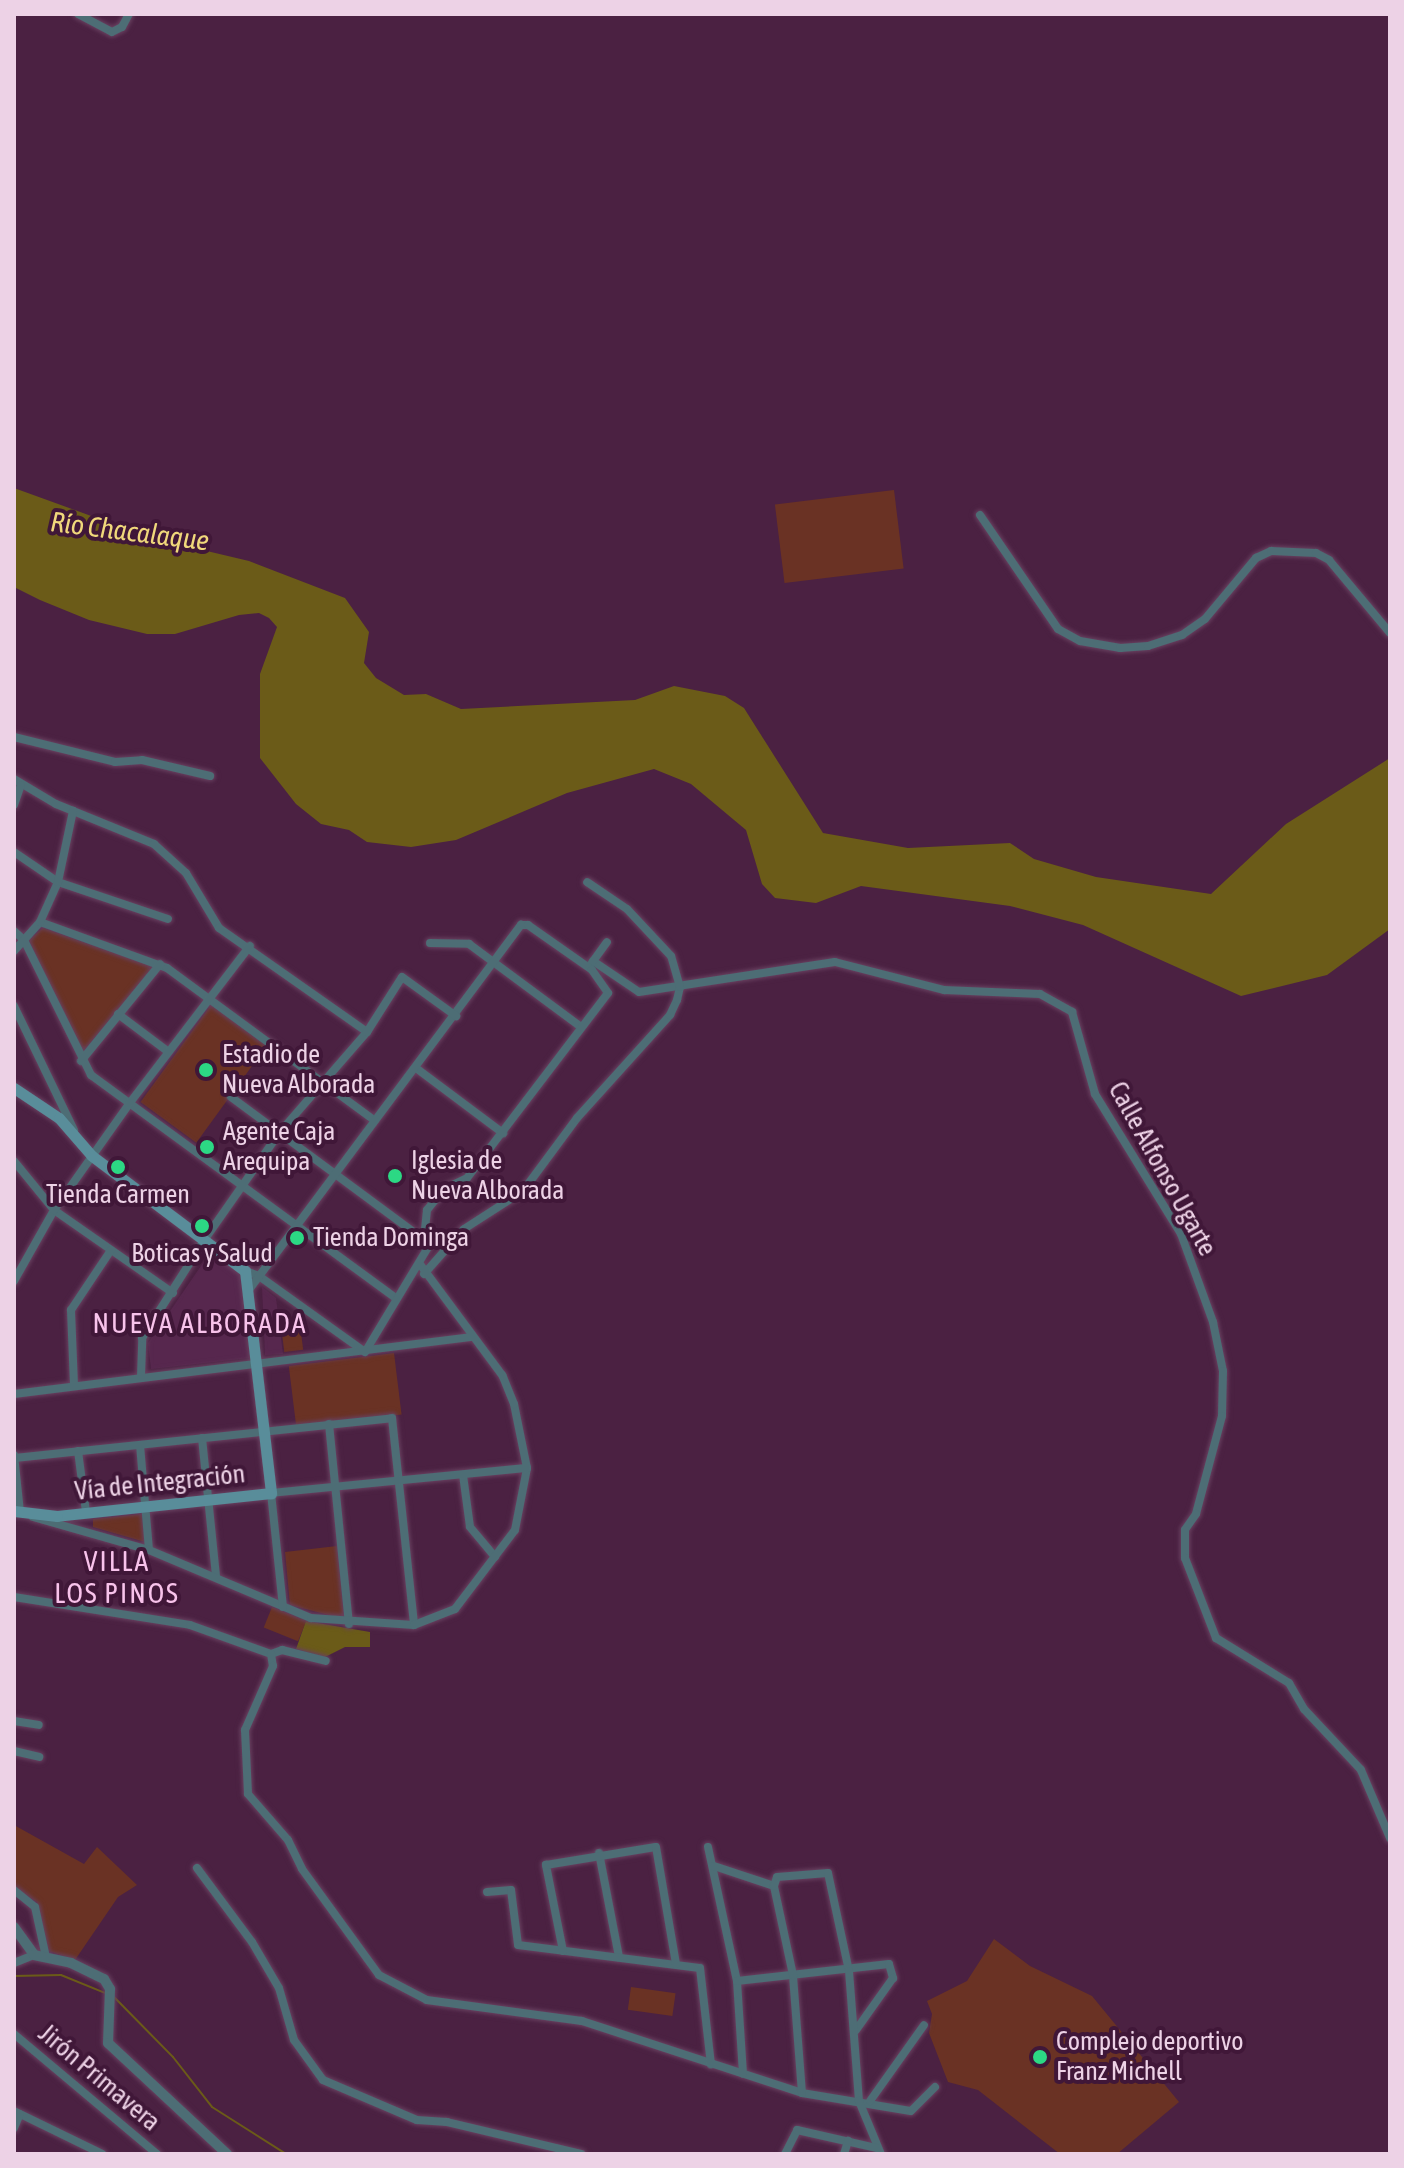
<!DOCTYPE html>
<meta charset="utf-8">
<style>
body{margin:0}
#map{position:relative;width:1404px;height:2168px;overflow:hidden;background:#4b2142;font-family:"Asap Condensed",sans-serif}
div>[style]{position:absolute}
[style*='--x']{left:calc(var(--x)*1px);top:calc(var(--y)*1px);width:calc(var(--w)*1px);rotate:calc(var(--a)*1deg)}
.built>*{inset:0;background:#57274e}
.green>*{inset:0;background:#6a3224;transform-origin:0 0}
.water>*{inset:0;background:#6b5b18}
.stream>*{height:2px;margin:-1px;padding:0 1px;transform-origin:1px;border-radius:1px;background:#6b5b18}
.roads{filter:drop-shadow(0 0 2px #684160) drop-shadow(0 0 2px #684160)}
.minor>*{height:8px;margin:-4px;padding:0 4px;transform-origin:4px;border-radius:4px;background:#4d6d75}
.tertiary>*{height:10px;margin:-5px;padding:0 5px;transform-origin:5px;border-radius:5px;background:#4d6d75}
.secondary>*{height:11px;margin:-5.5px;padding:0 5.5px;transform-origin:5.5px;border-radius:5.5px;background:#598d9a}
.dots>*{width:22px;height:22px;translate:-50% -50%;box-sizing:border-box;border:4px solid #401738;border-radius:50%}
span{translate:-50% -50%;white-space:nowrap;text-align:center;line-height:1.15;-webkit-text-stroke:8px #401738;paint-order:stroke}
.poi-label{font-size:26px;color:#edd2e6}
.left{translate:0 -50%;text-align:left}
.street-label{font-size:26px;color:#edd2e6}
.water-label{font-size:28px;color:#f0d87b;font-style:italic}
.neighbourhood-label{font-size:28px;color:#f8c3eb;letter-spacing:2px}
.frame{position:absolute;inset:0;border:16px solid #edd2e6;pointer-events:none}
</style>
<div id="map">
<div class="built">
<div style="clip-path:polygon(212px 1250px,239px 1271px,250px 1358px,151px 1369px,148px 1343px)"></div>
<div style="clip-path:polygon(262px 1287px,276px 1298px,283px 1354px,265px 1355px)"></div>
</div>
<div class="green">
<div style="left:894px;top:490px;width:79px;height:120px;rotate:83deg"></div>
<div style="clip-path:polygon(43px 928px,154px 967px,81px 1054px,29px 940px)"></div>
<div style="left:211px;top:1005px;width:69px;height:120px;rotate:36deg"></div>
<div style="left:299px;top:1316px;width:34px;height:19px;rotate:83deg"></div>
<div style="left:394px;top:1353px;width:62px;height:106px;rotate:83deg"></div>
<div style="clip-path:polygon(142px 1514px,145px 1542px,93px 1527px,93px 1519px)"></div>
<div style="clip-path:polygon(337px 1546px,344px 1619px,290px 1605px,285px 1552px)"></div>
<div style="left:272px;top:1607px;width:37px;height:22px;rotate:22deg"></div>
<div style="clip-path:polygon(14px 1825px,84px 1864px,97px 1847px,137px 1885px,118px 1897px,75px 1960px,49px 1951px,37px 1902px,14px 1887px)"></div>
<div style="clip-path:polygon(994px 1939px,1030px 1966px,1092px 1996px,1179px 2102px,1117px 2154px,1060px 2154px,978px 2090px,948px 2082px,929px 2033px,932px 2014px,927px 2001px,967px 1981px)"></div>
<div style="left:631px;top:1987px;width:45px;height:23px;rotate:8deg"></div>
</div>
<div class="water">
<div style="clip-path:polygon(14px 488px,152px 538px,249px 561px,345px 598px,369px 632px,364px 663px,376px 678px,404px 695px,426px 694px,461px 709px,635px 700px,674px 686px,725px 696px,744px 708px,823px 833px,908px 848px,1010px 843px,1034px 859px,1096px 877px,1211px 894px,1286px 824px,1390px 758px,1390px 929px,1327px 975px,1241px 996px,1083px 925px,1010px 906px,861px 886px,816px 903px,775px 898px,762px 884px,746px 830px,691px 784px,654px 769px,567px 793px,456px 840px,411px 847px,367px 842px,349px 830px,321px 824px,296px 804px,260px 758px,260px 674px,277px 627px,269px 618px,259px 613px,239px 615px,175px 634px,147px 634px,89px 620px,40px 600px,14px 587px)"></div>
<div style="clip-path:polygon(306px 1621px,370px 1632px,370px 1647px,345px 1647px,325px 1657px,296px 1649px)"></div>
</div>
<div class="stream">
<div style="--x:14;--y:1976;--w:47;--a:-1.2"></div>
<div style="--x:61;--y:1975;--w:48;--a:22.2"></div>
<div style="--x:114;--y:1997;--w:84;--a:45.5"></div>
<div style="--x:173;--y:2057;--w:63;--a:52"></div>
<div style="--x:212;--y:2107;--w:88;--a:32.4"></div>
</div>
<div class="roads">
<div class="minor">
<div style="--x:78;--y:14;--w:38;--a:28"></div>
<div style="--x:112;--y:32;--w:11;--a:-27"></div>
<div style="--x:122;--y:27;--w:15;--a:-62"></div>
<div style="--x:980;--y:515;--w:138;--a:55.6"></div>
<div style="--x:1058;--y:629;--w:25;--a:29"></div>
<div style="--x:1080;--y:641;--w:41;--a:9.9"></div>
<div style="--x:1120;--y:648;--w:28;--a:-4"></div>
<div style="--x:1148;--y:646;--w:36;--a:-18"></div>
<div style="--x:1182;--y:635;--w:28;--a:-35"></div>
<div style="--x:1205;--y:619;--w:80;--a:-50.1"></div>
<div style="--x:1256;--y:558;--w:17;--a:-25"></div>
<div style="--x:1271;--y:551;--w:45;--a:2.5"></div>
<div style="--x:1316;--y:553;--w:15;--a:28"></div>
<div style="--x:1329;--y:560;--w:95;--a:50.1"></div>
<div style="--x:14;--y:737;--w:104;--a:13.9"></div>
<div style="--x:115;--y:762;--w:27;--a:-4"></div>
<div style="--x:142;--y:760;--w:70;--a:13.2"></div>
<div style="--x:14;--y:779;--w:49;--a:30.8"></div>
<div style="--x:56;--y:804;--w:106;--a:22.2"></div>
<div style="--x:154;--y:844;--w:43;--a:42.2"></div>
<div style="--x:186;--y:873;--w:64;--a:59"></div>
<div style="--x:219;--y:928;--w:181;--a:35.1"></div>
<div style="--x:14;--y:805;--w:21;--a:-71"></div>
<div style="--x:14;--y:852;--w:53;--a:34.3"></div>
<div style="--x:58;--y:882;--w:116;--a:18.6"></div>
<div style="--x:40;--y:922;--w:135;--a:19.9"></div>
<div style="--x:167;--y:968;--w:257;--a:36.3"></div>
<div style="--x:14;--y:931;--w:13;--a:42"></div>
<div style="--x:24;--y:940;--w:151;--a:63.6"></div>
<div style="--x:91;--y:1075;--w:378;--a:36.2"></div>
<div style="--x:430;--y:943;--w:39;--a:1"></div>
<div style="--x:469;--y:944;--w:139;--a:36.5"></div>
<div style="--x:14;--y:951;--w:39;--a:-48"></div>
<div style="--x:40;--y:922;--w:44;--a:-65.8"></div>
<div style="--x:58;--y:882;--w:73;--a:-78.1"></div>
<div style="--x:593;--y:961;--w:55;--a:34"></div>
<div style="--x:639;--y:992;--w:198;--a:-8.7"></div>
<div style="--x:835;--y:962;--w:113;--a:14.4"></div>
<div style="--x:944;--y:990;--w:96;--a:2.4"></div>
<div style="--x:1040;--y:994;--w:37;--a:29"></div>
<div style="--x:1072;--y:1012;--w:85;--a:74.3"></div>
<div style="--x:1095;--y:1094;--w:164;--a:58.4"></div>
<div style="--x:1181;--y:1234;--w:94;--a:70"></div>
<div style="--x:1213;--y:1322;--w:50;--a:78.5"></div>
<div style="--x:1223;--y:1371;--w:45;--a:91.3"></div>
<div style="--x:1222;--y:1416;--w:101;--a:104.9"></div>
<div style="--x:1196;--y:1514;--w:19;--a:125"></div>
<div style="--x:1185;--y:1530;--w:28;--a:90"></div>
<div style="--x:1185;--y:1558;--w:86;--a:68.8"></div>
<div style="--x:1216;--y:1638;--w:86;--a:31.7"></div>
<div style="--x:1289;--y:1683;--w:30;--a:60"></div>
<div style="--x:1304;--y:1709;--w:83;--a:46.9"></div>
<div style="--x:1361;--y:1770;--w:74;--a:66.9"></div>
<div style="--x:591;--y:964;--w:27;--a:-54"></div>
<div style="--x:14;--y:1006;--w:138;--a:64.2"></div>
<div style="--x:118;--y:1014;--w:60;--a:36.9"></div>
<div style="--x:81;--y:1061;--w:125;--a:-50.8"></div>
<div style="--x:416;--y:1068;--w:109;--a:36.8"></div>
<div style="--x:231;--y:1097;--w:247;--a:36.5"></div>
<div style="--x:430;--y:1244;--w:126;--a:121"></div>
<div style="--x:365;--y:1352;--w:130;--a:-144.4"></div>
<div style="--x:259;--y:1276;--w:15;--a:-160"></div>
<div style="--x:14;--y:1161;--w:63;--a:50.8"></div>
<div style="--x:54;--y:1210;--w:145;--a:34.9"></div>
<div style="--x:424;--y:1274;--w:60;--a:-48.4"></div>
<div style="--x:464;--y:1229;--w:70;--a:-32.8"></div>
<div style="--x:523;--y:1191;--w:91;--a:-53.5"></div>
<div style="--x:577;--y:1118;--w:139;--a:-47.9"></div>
<div style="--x:670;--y:1015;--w:17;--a:-65"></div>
<div style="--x:677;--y:1000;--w:13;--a:-77"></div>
<div style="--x:680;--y:987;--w:32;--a:-106"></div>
<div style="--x:671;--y:956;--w:64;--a:-133.1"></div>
<div style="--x:627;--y:909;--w:48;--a:-146"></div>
<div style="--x:14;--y:1281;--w:81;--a:-60.6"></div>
<div style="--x:54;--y:1210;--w:130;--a:-54.7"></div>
<div style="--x:129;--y:1104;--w:199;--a:-52.6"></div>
<div style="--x:248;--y:1291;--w:457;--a:-53.3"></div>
<div style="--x:521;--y:925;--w:7;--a:0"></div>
<div style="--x:528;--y:925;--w:78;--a:35.1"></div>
<div style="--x:592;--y:970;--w:28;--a:55"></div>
<div style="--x:608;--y:993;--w:233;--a:127.3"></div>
<div style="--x:467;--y:1178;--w:25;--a:154"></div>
<div style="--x:444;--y:1189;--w:27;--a:129"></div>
<div style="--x:427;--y:1210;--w:27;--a:96"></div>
<div style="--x:141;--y:1376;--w:38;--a:-88"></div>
<div style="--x:142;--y:1338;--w:117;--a:-57.5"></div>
<div style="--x:205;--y:1239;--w:131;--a:-55"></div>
<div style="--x:280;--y:1132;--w:133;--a:-49"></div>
<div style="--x:367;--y:1032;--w:65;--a:-57.5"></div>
<div style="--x:402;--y:977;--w:67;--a:35.8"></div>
<div style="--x:74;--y:1385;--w:75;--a:-92.3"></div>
<div style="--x:71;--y:1310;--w:72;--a:-56.3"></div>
<div style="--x:14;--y:1394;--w:462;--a:-7.1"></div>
<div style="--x:329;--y:1424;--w:201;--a:84.3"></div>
<div style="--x:202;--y:1438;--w:140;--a:84.2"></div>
<div style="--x:140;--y:1445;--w:105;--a:85.1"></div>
<div style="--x:78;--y:1451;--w:62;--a:82.5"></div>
<div style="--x:14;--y:1455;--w:57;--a:84"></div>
<div style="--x:14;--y:1458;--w:380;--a:-6"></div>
<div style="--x:392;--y:1418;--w:208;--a:83.9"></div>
<div style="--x:463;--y:1475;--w:52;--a:82.3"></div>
<div style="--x:470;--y:1527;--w:39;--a:50"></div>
<div style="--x:33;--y:1517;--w:121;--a:15.9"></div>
<div style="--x:149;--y:1550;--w:176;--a:22.8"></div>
<div style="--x:311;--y:1618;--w:103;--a:3.9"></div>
<div style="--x:414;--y:1625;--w:44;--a:-21.3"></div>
<div style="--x:455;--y:1609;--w:99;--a:-52.8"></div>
<div style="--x:515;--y:1530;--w:63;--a:-79"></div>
<div style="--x:527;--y:1468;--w:65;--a:-101.5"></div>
<div style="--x:514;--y:1404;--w:31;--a:-112"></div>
<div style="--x:502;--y:1375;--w:139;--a:-126.5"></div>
<div style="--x:14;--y:1597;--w:178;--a:9"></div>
<div style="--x:190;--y:1625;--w:86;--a:19.7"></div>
<div style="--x:271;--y:1654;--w:12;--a:-20"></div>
<div style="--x:282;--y:1650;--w:45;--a:14"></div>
<div style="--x:283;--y:1607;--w:115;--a:-96"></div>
<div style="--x:271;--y:1493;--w:257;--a:-5.6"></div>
<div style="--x:271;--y:1654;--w:12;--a:81"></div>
<div style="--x:273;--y:1666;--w:70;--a:113.6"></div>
<div style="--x:245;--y:1730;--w:64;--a:87.3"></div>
<div style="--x:248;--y:1794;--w:61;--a:49"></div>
<div style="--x:288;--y:1840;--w:32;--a:64"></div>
<div style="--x:302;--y:1869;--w:131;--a:54"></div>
<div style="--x:379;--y:1975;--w:54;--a:27.5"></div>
<div style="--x:427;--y:2000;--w:156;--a:7.7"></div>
<div style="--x:582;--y:2021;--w:231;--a:18.1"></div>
<div style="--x:802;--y:2093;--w:110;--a:9.4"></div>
<div style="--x:911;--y:2111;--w:34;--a:-45"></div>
<div style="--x:14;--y:1721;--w:25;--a:9"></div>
<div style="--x:14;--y:1751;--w:26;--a:13"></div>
<div style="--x:708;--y:1847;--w:137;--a:77.8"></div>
<div style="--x:737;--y:1981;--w:93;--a:86.3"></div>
<div style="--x:599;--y:1853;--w:106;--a:79.1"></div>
<div style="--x:714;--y:1866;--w:63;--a:18.4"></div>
<div style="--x:197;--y:1868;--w:92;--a:53.4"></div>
<div style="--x:252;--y:1942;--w:53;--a:59.6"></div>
<div style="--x:279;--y:1988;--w:54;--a:73.9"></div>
<div style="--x:294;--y:2040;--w:49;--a:54.1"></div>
<div style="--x:323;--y:2080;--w:102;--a:23.1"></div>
<div style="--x:417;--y:2120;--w:30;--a:4"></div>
<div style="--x:447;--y:2122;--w:138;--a:13.4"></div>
<div style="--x:14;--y:1890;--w:27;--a:39"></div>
<div style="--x:35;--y:1907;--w:51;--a:77.6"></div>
<div style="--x:487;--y:1892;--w:24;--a:-5"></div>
<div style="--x:511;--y:1890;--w:55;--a:82.7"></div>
<div style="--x:518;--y:1945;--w:183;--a:7.2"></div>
<div style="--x:700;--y:1968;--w:97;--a:83.5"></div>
<div style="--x:563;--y:1951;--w:88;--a:-101.2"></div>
<div style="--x:546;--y:1865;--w:111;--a:-9.3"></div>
<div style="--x:656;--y:1847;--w:119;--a:80.3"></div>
<div style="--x:14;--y:1963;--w:22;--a:-22"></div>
<div style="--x:737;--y:1981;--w:153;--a:-6.4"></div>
<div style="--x:889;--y:1964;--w:15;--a:74"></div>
<div style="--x:893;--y:1978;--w:64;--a:125.4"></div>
<div style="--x:14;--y:2034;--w:187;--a:40"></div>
<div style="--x:802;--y:2093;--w:118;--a:-94.4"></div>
<div style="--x:793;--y:1975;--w:91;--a:-102.1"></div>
<div style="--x:774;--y:1886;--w:9;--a:-72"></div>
<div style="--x:777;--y:1877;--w:51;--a:-4.5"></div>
<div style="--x:828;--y:1873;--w:100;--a:77.9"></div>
<div style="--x:849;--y:1971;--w:130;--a:85.6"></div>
<div style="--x:859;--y:2101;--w:57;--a:67.5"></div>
<div style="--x:870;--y:2101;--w:93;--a:-54.6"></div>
<div style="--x:14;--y:2111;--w:98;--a:26"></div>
<div style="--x:14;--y:2128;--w:15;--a:-67"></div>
<div style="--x:785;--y:2154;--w:27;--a:-63"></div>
<div style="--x:797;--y:2130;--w:82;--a:12.7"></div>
<div style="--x:844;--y:2154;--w:14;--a:-73"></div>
</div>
<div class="tertiary">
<div style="--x:14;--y:1927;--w:34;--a:54"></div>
<div style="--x:34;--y:1955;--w:38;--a:12"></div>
<div style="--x:71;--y:1963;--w:37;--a:26"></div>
<div style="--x:104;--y:1979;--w:12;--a:59"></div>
<div style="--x:110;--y:1989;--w:54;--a:92.1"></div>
<div style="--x:108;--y:2043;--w:163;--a:43"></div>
</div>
<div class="secondary">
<div style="--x:14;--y:1088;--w:54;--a:33.7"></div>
<div style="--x:59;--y:1118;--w:50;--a:49"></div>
<div style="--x:92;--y:1156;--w:191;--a:36.9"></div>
<div style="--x:245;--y:1271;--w:224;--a:83.3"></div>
<div style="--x:271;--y:1493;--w:215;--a:173.9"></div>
<div style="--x:57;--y:1516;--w:43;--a:-173.4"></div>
</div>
</div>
<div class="dots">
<div style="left:206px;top:1070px;background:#2cd884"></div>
<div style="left:207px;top:1147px;background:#2cd884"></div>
<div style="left:118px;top:1167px;background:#2cd884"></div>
<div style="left:395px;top:1176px;background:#2cd884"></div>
<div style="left:202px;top:1226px;background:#2cd884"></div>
<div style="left:297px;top:1238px;background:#2cd884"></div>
<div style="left:1040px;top:2057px;background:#2cd884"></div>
</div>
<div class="poi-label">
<span class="left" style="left:222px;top:1070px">Estadio de<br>Nueva Alborada</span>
<span class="left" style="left:223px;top:1147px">Agente Caja<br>Arequipa</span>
<span class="left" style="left:411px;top:1176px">Iglesia de<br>Nueva Alborada</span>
<span style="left:118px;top:1195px">Tienda Carmen</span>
<span class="left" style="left:313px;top:1238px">Tienda Dominga</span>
<span style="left:202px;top:1254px">Boticas y Salud</span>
<span class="left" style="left:1056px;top:2057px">Complejo deportivo<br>Franz Michell</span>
</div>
<div class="street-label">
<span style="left:1162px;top:1169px;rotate:61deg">Calle Alfonso Ugarte</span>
<span style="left:160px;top:1483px;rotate:-6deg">Vía de Integración</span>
<span style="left:99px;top:2078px;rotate:40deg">Jirón Primavera</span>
</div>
<div class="water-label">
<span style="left:130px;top:531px;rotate:7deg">Río Chacalaque</span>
</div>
<div class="neighbourhood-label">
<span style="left:200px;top:1323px">NUEVA ALBORADA</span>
<span style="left:117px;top:1577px">VILLA<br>LOS PINOS</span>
</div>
<div class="frame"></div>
</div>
